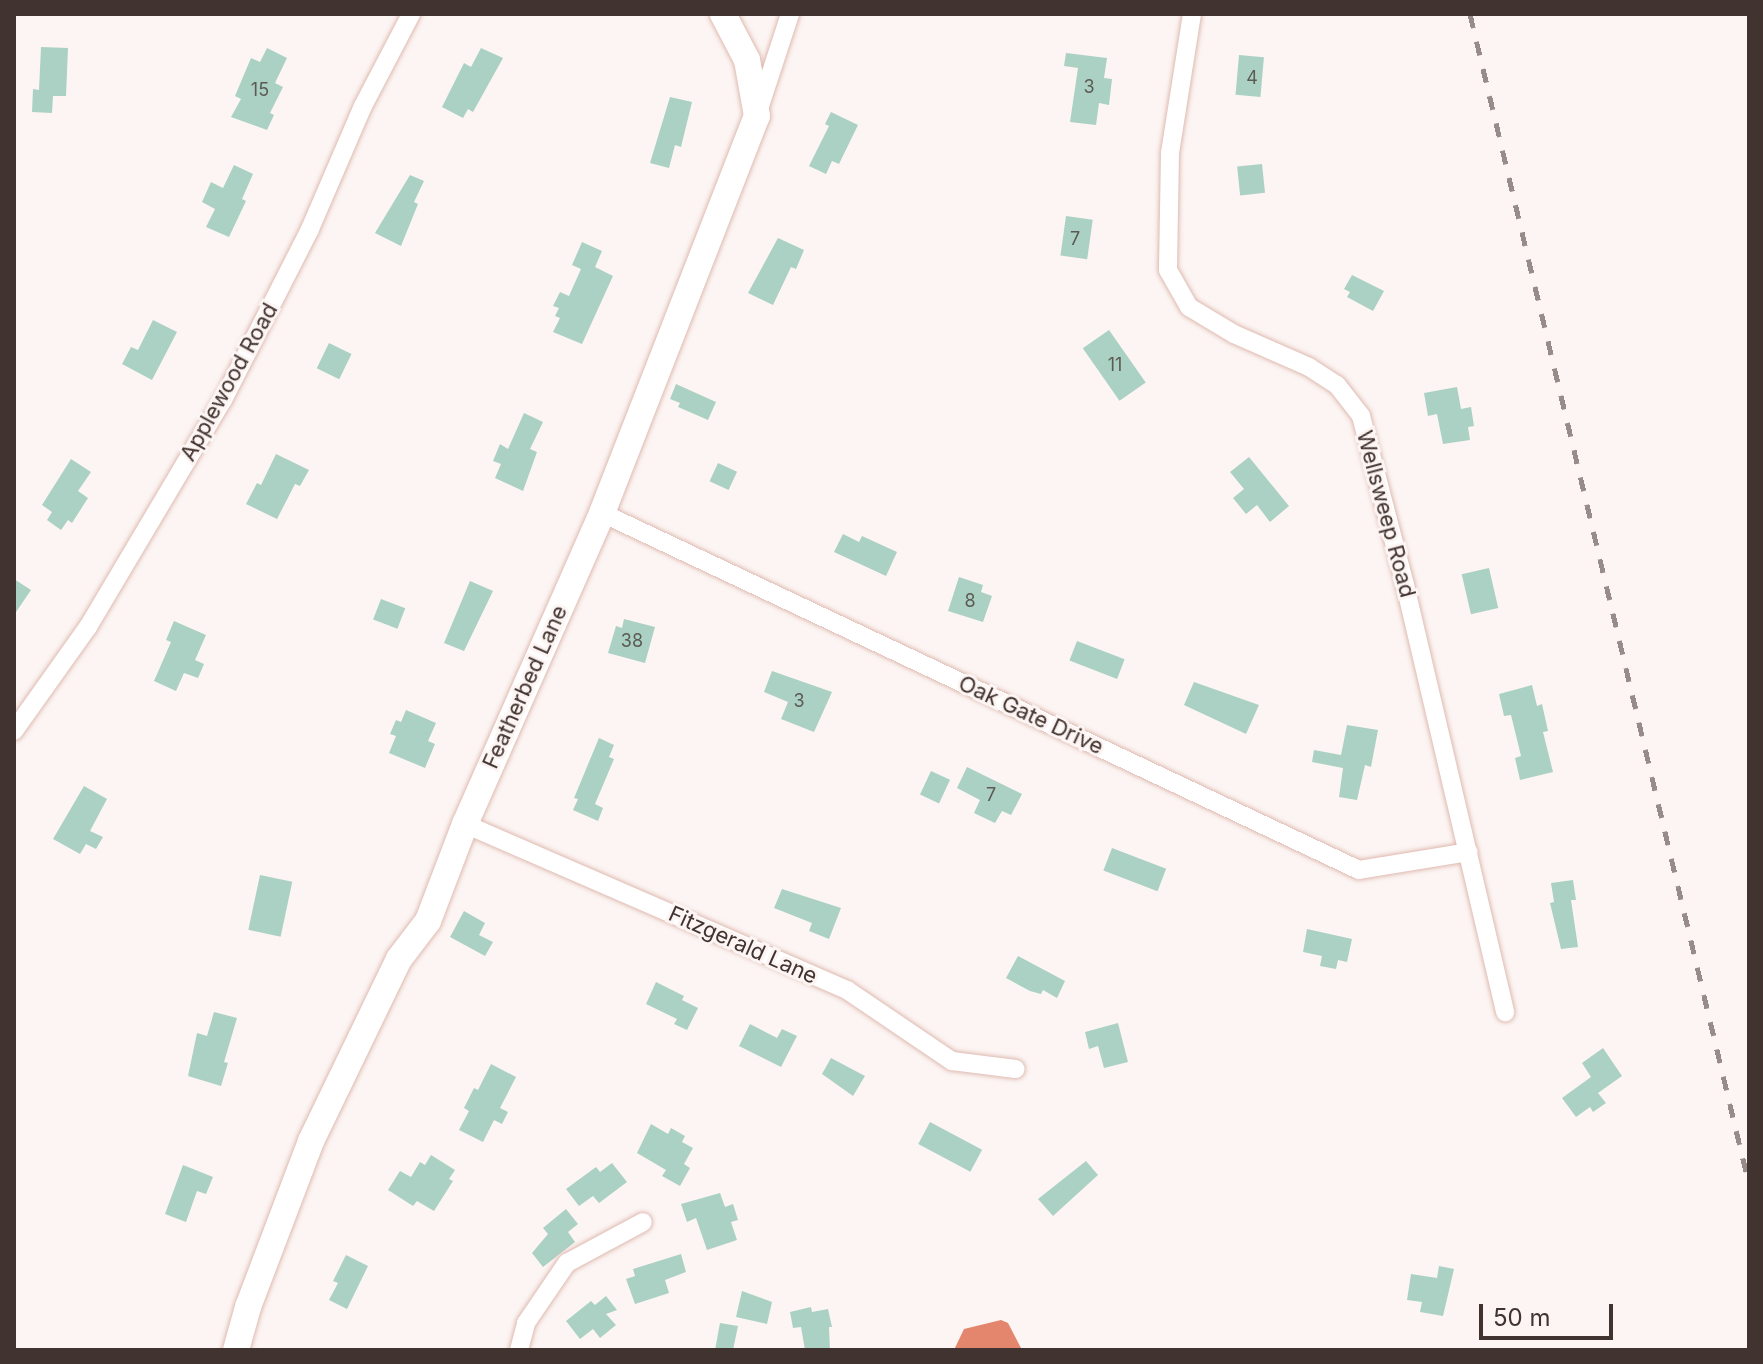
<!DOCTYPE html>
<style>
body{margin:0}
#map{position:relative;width:1763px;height:1364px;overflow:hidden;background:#fcf5f3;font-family:Inter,sans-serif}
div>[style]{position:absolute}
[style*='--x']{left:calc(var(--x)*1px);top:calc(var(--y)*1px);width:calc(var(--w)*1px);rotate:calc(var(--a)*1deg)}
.water>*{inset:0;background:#e4856d}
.building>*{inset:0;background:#abd1c4;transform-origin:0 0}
.roads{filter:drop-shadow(0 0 2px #dfbab1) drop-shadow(0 0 2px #dfbab1)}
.street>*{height:18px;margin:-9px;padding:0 9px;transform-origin:9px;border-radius:9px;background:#fff}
.secondary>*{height:26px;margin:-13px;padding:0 13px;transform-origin:13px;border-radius:13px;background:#fff}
.rail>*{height:5px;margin-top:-2.5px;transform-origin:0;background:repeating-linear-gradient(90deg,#978c89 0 14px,transparent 0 28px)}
span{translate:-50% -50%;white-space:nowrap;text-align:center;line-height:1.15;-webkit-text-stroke:6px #fcf5f3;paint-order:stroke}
.number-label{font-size:18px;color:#5c5a54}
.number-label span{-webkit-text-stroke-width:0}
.street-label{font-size:22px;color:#41332f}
.frame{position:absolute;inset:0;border:16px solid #41332f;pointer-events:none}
.scale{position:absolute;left:1479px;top:1304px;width:134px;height:36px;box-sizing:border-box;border:4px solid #41332f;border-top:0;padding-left:10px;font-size:24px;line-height:28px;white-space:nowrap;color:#41332f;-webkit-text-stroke:6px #fcf5f3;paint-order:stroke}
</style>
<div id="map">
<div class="water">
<div style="clip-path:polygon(1001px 1320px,1008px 1323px,1022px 1350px,954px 1350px,964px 1329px)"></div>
</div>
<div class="building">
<div style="clip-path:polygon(41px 47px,68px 48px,66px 96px,53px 96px,52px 113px,32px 112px,33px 89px,39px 90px)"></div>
<div style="clip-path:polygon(267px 48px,287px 58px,275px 83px,283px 87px,270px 113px,274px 115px,267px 130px,231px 117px,241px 99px,235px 96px,251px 58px,260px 62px)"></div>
<div style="clip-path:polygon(481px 48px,503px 58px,473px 112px,468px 109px,463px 118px,442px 107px,464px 63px,471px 67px)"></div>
<div style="clip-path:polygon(1066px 53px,1107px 58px,1104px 78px,1112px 79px,1109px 105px,1099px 103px,1096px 125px,1070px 122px,1078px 68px,1064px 66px)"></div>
<div style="left:1239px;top:55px;width:25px;height:40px;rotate:5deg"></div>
<div style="clip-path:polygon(670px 97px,692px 102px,681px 147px,675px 145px,669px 168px,650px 163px)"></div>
<div style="clip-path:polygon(831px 112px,858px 125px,839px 164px,832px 161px,826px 174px,809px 166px,829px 126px,825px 124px)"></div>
<div style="left:1262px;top:164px;width:29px;height:25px;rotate:84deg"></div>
<div style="clip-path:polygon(234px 165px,253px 174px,242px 199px,246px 201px,229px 237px,206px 227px,215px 209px,202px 202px,211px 182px,223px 188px)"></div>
<div style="clip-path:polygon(410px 175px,424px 181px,414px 202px,418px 204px,401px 246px,375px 233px)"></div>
<div style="left:1066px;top:216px;width:27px;height:40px;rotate:8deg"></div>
<div style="clip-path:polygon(778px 238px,804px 250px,796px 269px,791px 267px,773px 305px,748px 293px)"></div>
<div style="clip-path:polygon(582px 242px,602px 251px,595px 267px,613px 276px,582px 344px,553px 332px,560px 318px,555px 316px,559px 308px,553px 306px,560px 292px,569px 296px,581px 269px,572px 265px)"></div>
<div style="clip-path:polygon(1352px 275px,1384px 291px,1373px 311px,1347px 297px,1350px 292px,1344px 289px)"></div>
<div style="clip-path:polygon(153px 320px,177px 332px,152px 380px,122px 364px,131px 347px,138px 350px)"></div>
<div style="left:1109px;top:330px;width:64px;height:32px;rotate:55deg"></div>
<div style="left:329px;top:343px;width:25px;height:28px;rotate:26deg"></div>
<div style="clip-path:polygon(676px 384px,716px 402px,708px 420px,678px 407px,680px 403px,670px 399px)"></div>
<div style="clip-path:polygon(1457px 387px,1461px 409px,1471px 407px,1474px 426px,1468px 427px,1470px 440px,1443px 444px,1437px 414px,1428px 416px,1424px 393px)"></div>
<div style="clip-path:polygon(524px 413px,543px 422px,530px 449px,537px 452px,523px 491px,495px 478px,501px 464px,493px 461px,500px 444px,508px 449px)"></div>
<div style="clip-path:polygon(276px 454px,309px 470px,300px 486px,295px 484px,277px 519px,246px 504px,257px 483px,261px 485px)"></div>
<div style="clip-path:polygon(1249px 457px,1289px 506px,1270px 522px,1257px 505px,1246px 514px,1233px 498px,1244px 489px,1230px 472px)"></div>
<div style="clip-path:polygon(71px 459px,91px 472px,78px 491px,88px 498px,72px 523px,68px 520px,61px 530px,47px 520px,52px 512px,42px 505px)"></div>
<div style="left:718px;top:463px;width:21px;height:20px;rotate:25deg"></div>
<div style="clip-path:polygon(843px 534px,859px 542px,862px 536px,897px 552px,886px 576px,834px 552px)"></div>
<div style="left:1489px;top:568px;width:41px;height:28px;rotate:77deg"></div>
<div style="clip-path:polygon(959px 577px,983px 585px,981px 592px,992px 596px,983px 622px,948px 611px)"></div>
<div style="clip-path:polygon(14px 579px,31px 590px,14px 615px)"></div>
<div style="clip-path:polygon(470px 581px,493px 591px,464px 651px,444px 643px)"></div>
<div style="left:381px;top:599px;width:26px;height:22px;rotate:21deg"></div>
<div style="clip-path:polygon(624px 619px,655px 627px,645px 663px,608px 653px,616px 626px,622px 628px)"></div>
<div style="clip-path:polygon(174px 621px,206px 635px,195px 660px,204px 664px,198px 678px,184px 673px,176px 691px,154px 681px,171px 642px,166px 640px)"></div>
<div style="left:1077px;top:641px;width:51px;height:21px;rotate:21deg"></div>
<div style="clip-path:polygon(772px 671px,832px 692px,814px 732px,781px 719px,788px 702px,764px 692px)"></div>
<div style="clip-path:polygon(1194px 682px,1259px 705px,1246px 734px,1184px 705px)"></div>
<div style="clip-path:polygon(1532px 685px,1537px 706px,1542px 704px,1548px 731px,1543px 732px,1553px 772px,1520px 780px,1515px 758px,1521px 756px,1511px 715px,1504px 716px,1499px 694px)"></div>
<div style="clip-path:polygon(406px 710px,436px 723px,428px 741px,435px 744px,425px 768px,389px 753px,396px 736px,390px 734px,396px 720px,401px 722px)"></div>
<div style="clip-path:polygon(1347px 725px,1378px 730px,1371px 767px,1365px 765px,1357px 800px,1339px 797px,1343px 768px,1312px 762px,1314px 750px,1341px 755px)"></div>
<div style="clip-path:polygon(599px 738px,614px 745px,609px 757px,614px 759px,595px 804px,603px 808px,598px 821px,573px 810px,578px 799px,574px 798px)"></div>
<div style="clip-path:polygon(967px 767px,1022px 794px,1011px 815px,1002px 811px,995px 823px,974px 813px,980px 800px,957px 788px)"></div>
<div style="left:931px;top:771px;width:21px;height:26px;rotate:25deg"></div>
<div style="clip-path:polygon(84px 786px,107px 799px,90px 831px,103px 837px,96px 849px,86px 844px,80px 854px,53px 839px)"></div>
<div style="left:1112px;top:848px;width:58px;height:24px;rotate:21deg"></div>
<div style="left:260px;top:875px;width:33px;height:56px;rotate:12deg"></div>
<div style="clip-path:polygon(1573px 880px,1576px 900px,1571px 900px,1578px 947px,1561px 949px,1550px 903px,1554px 902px,1551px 883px)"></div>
<div style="clip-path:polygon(782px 889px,841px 908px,829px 939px,809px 931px,812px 923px,774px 908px)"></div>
<div style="clip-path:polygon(464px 911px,485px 923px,479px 935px,493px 942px,485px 956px,450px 937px)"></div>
<div style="clip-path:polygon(1307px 929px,1352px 939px,1347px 962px,1338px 960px,1336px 969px,1320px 966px,1322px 956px,1303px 952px)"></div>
<div style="clip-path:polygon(1018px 956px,1065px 981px,1057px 998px,1043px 990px,1041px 994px,1030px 991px,1006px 978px)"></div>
<div style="clip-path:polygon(656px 982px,684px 996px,682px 1000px,698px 1008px,687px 1030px,674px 1024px,677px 1019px,646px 1004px)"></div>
<div style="clip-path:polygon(214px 1012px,237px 1018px,224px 1062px,228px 1063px,221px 1086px,188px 1076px,197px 1033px,207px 1036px)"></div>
<div style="clip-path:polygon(1118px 1023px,1128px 1062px,1104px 1068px,1098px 1046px,1089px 1049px,1085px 1032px)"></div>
<div style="clip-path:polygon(750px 1024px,777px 1038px,782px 1029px,797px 1036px,781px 1067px,739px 1046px)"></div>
<div style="clip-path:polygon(1603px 1048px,1622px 1076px,1598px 1093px,1606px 1103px,1593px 1112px,1590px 1107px,1576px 1117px,1562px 1098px,1591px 1077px,1582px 1063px)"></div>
<div style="clip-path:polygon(831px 1058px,865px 1076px,853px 1096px,822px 1074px)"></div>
<div style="clip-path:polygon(491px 1064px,516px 1077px,500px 1108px,508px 1112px,502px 1124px,494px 1120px,483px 1142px,459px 1130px,469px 1111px,464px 1108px,474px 1088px,478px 1090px)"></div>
<div style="left:930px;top:1122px;width:59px;height:25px;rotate:28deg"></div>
<div style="clip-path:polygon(651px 1124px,668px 1134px,671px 1128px,685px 1136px,682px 1142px,693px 1148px,684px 1164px,690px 1168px,680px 1186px,662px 1176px,666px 1170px,637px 1153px)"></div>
<div style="clip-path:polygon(431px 1155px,455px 1170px,449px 1179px,453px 1181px,434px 1211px,417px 1201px,413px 1206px,388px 1190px,400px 1171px,411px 1177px,420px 1162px,425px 1165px)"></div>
<div style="clip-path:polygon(1086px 1161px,1098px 1175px,1053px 1216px,1038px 1199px)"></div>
<div style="clip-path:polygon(612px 1163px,627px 1182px,599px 1203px,593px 1196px,579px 1206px,566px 1189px,596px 1167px,600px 1172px)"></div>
<div style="clip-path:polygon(183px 1165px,213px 1177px,206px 1194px,197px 1191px,186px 1222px,165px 1214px)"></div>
<div style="clip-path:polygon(720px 1193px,725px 1207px,733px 1204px,738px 1220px,731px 1222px,737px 1240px,707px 1250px,696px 1218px,687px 1222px,681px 1204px)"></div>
<div style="clip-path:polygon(566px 1209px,578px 1224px,568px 1232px,575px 1242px,543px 1267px,532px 1253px,548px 1234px,543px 1228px)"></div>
<div style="clip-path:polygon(681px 1254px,686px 1272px,665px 1280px,669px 1293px,635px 1304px,626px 1279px,635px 1276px,633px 1269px)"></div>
<div style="clip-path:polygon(346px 1255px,368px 1266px,347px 1309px,329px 1300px,338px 1283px,333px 1281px)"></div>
<div style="clip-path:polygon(1439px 1266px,1454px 1269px,1443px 1316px,1420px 1312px,1422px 1302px,1407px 1300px,1411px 1274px,1437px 1278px)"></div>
<div style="clip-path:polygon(742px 1291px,772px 1302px,767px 1324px,736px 1317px)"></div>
<div style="clip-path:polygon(606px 1296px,617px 1310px,606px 1314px,616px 1325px,600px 1338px,593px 1329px,580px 1339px,566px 1321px,591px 1301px,595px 1305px)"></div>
<div style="clip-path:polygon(811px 1307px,812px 1312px,828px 1309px,832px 1327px,829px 1327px,830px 1350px,805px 1350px,801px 1327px,793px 1328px,790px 1312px)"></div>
<div style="clip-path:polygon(720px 1323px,738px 1326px,733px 1350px,715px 1350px)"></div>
</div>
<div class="roads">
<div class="street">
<div style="--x:1192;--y:14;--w:141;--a:99"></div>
<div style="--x:1170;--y:153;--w:117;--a:91"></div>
<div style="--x:1168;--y:270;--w:43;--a:60.4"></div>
<div style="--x:1189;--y:307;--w:52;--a:31"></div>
<div style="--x:1234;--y:334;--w:82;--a:23.7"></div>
<div style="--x:1309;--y:367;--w:33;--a:33"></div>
<div style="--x:1337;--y:385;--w:39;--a:52"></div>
<div style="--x:1361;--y:416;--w:175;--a:75.4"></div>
<div style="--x:1405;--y:585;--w:439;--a:76.8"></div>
<div style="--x:759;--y:109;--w:100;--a:-71.9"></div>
<div style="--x:602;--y:513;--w:837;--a:25.25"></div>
<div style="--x:1359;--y:870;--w:111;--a:-9.3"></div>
<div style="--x:14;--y:731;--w:128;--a:-54.6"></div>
<div style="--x:88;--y:627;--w:264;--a:-59.3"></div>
<div style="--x:223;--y:400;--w:192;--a:-63"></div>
<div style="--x:310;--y:229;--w:134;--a:-66.7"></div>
<div style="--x:363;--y:106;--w:104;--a:-62.4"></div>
<div style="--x:465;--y:824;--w:417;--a:23.5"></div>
<div style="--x:847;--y:990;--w:127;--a:34.1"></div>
<div style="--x:952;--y:1061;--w:64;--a:7.2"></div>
<div style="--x:519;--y:1350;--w:28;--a:-75"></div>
<div style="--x:526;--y:1323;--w:73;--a:-55.7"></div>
<div style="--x:567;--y:1263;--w:86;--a:-28.3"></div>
</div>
<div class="secondary">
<div style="--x:236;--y:1350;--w:45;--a:-74.4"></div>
<div style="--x:248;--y:1307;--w:178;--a:-69.2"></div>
<div style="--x:311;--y:1141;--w:202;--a:-64.2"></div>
<div style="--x:399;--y:959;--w:48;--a:-52.7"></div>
<div style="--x:428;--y:921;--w:104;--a:-69.1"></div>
<div style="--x:465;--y:824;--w:340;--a:-66.2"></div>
<div style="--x:602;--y:513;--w:426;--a:-68.7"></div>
<div style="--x:757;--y:116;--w:57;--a:-100.1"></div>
<div style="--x:747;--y:60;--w:52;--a:-117.6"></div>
</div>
</div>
<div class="rail">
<div style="--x:1470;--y:14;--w:1203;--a:76.59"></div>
</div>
<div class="number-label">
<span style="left:1252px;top:78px">4</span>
<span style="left:1089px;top:87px">3</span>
<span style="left:260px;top:90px">15</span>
<span style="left:1075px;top:239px">7</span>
<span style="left:1115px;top:365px">11</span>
<span style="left:970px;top:601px">8</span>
<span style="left:632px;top:641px">38</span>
<span style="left:799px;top:701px">3</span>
<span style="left:991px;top:795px">7</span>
</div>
<div class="street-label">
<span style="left:229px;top:382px;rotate:-61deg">Applewood Road</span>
<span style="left:1386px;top:514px;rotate:75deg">Wellsweep Road</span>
<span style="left:525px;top:687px;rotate:-66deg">Featherbed Lane</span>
<span style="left:1031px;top:715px;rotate:25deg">Oak Gate Drive</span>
<span style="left:743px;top:945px;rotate:24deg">Fitzgerald Lane</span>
</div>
<div class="frame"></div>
<div class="scale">50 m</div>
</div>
